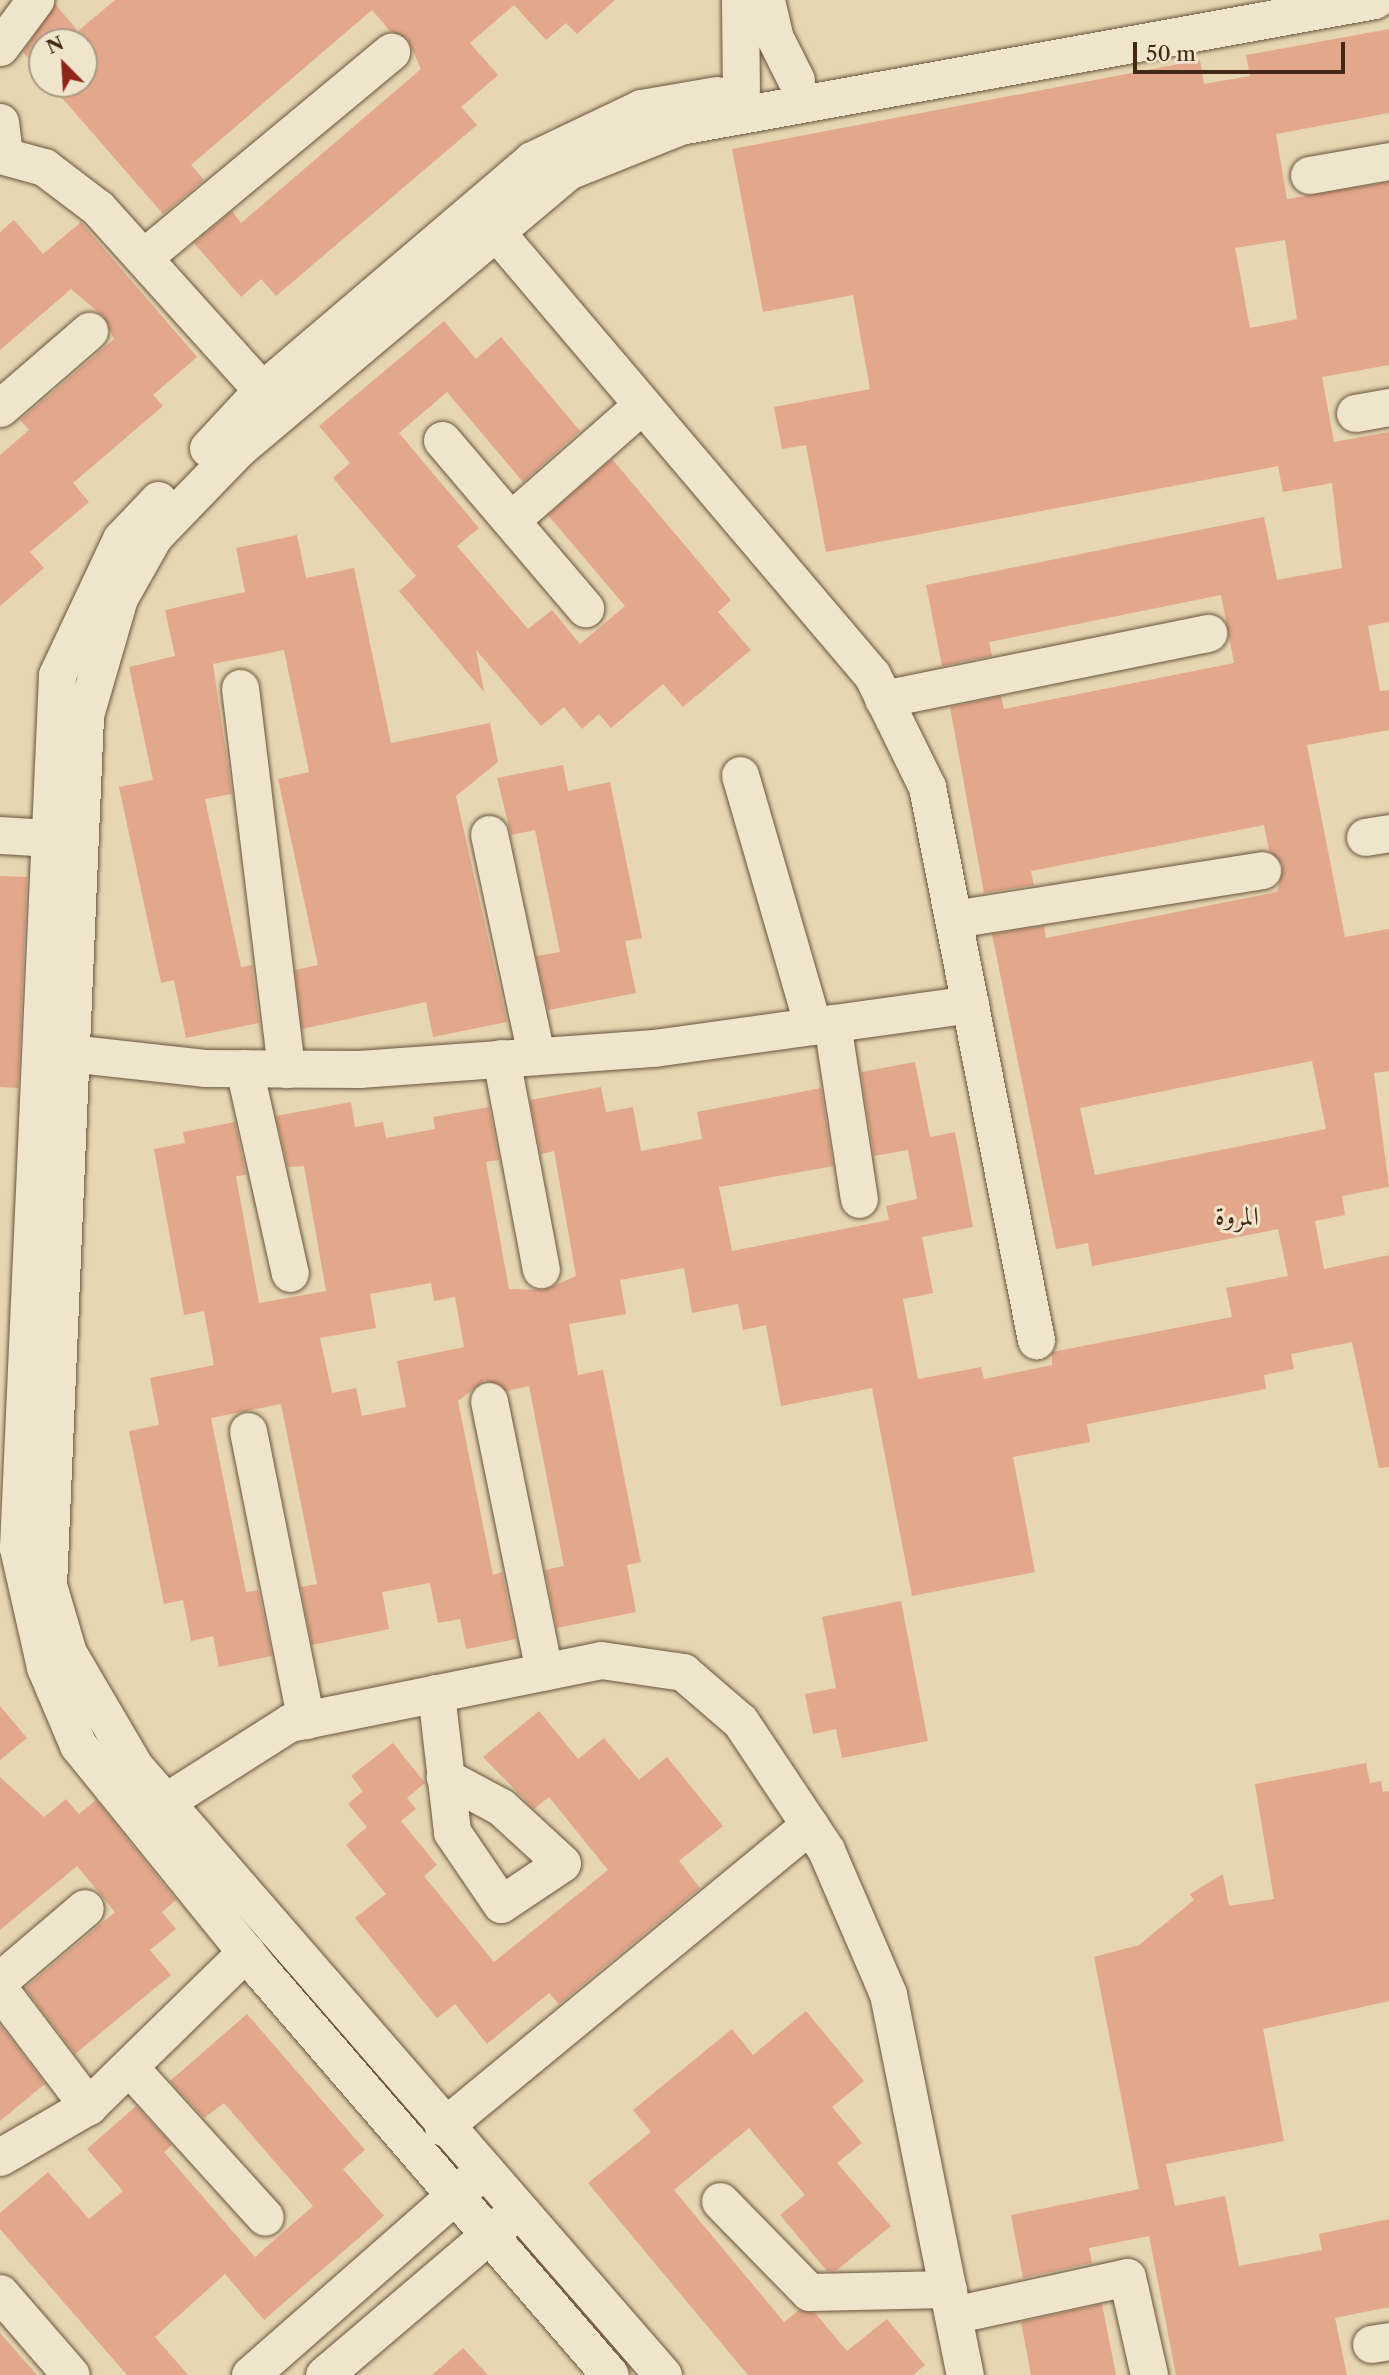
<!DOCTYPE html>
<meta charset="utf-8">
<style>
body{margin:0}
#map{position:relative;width:1389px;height:2375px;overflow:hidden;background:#e6d7b2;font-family:"Libre Caslon Text",Amiri,serif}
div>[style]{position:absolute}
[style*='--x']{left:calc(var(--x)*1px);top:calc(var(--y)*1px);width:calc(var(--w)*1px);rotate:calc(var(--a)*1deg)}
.building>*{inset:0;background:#e3a78b}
.roads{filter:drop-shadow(0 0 2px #6a543d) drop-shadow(0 0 2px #6a543d)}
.minor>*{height:37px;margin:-18.5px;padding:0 18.5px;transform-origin:18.5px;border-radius:18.5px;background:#efe5cd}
span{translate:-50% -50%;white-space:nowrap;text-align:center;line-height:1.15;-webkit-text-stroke:6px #efe5cd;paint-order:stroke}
.neighbourhood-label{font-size:26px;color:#412916}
.north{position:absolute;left:28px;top:28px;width:70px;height:70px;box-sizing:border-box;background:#efe5cd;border:2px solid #a99a84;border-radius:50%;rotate:336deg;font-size:19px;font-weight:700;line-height:28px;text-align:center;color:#412916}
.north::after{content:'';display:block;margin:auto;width:24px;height:32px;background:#8f2418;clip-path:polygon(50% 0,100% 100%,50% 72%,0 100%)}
.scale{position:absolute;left:1133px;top:42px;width:212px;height:32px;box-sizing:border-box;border:4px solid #412916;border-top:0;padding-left:9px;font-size:21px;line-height:24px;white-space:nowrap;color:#412916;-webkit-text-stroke:5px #efe5cd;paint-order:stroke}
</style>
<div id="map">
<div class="building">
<div style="clip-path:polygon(115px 0,615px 0,577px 34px,566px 23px,546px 40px,514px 5px,470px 43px,498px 75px,461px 107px,477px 125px,276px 296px,261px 279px,241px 297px,194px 243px,232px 211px,241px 223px,421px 69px,407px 38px,390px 31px,372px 10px,191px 165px,204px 180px,163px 214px,50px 84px,84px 84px,84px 42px,42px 42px,42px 74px,23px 52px,55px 4px,78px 31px)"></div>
<div style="clip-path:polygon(evenodd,1389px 29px,1389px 113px,1276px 134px,1287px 199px,1389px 182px,1389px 365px,1322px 377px,1334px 442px,1389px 432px,1389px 622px,1368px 626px,1380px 691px,1389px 690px,1389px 730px,1307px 745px,1345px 937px,1389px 929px,1389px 1071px,1374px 1073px,1389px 1187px,1342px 1196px,1345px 1215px,1315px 1221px,1324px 1269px,1389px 1255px,1389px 1467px,1379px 1468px,1352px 1342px,1291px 1354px,1294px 1369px,1264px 1375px,1266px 1389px,1087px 1424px,1090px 1442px,1013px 1457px,1035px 1572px,912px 1596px,872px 1388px,781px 1406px,766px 1325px,743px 1330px,738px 1304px,692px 1313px,684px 1268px,620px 1280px,626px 1314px,569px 1324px,578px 1375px,603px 1370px,641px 1562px,627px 1565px,636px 1612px,557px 1628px,545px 1570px,564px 1566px,529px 1386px,507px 1391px,485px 1380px,458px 1401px,493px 1575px,502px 1572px,516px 1639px,466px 1649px,460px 1619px,438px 1623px,430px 1583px,382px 1592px,389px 1629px,312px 1645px,301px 1587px,317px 1584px,281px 1404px,211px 1418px,246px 1592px,258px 1590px,272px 1656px,219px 1667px,213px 1636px,191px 1641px,183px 1600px,164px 1604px,129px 1431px,159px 1425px,150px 1378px,214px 1365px,204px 1311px,184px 1315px,154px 1149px,185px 1143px,183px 1132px,235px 1122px,246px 1175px,236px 1176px,259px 1303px,326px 1291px,304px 1166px,288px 1167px,276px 1116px,351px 1102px,355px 1127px,383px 1122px,386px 1138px,435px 1129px,433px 1117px,489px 1107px,499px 1160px,486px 1162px,509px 1289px,544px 1290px,576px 1276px,554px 1151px,541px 1154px,530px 1100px,601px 1087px,606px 1112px,633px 1107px,641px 1151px,702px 1139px,697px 1112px,821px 1088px,833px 1166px,719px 1187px,732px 1251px,889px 1220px,886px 1206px,917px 1199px,908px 1150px,874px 1156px,861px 1072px,915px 1062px,930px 1137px,955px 1132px,973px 1227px,922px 1237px,933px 1293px,903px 1299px,918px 1379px,981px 1367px,984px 1379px,1052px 1365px,1052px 1352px,1232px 1317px,1226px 1288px,1288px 1276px,1278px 1229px,1092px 1266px,1088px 1243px,1056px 1249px,992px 934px,1044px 926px,1046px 938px,1277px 892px,1283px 866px,1269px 850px,1264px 825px,1031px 871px,1034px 885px,984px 893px,950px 707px,1001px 696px,1004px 709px,1234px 663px,1221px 595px,989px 642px,992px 656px,942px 666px,926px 585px,1264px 517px,1277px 580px,1342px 568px,1332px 483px,1283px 492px,1278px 466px,826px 552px,806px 445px,782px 449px,774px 407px,870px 389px,853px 295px,763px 312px,732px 149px,1200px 60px,1204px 84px,1250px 76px,1246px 55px,1389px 29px,1285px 240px,1297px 319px,1250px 328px,1235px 248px,1285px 240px,1389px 29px,1312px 1061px,1326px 1129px,1095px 1175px,1080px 1108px,1312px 1061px,1389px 29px,431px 1283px,434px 1301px,455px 1297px,464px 1347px,397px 1361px,406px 1407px,362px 1416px,356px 1388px,332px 1393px,320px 1338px,376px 1328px,370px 1294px,431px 1283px)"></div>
<div style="clip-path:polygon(14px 220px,43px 254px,81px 222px,197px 357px,153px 395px,163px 406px,73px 483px,89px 502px,30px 552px,44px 568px,0 606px,0 455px,29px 430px,20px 420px,114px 339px,104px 317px,71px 289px,0 350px,0 232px)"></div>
<div style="clip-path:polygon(444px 321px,476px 359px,501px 337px,580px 431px,523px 482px,447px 392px,399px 433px,479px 528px,457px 546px,528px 629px,552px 610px,580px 644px,625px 606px,548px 515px,612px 459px,731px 600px,718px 612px,751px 650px,683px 707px,663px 684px,611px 728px,599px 714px,582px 729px,564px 707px,541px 726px,476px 650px,484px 692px,399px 591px,416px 576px,333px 478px,350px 463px,319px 426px)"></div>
<div style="clip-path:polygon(297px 535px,306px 578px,354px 568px,391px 743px,490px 723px,498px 762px,456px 796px,507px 1022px,433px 1037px,426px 1002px,302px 1029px,295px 970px,318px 965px,278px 779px,309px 772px,284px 650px,213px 664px,232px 794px,205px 799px,241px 967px,252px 965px,259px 1023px,186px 1038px,174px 980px,161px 983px,119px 787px,153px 780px,129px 667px,175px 656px,165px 610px,245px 592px,236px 548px)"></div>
<div style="clip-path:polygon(563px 765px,568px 791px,610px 782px,642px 938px,625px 941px,636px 993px,548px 1010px,536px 956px,560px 952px,535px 830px,511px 835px,497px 778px)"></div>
<div style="clip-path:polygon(0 876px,27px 877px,18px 1088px,0 1087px)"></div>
<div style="clip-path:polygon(901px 1601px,928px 1741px,842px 1758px,836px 1729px,813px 1734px,805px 1694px,836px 1688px,822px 1617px)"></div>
<div style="clip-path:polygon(0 1706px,27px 1738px,0 1760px)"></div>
<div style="clip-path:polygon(539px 1711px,578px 1759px,604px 1738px,639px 1780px,667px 1757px,723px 1826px,679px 1861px,700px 1888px,559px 2004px,549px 1993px,487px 2044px,455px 2004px,437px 2018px,355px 1918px,386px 1894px,346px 1845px,367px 1827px,348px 1804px,363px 1791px,351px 1776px,393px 1743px,425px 1783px,407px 1798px,416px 1809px,401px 1821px,437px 1865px,424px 1876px,494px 1962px,608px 1870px,549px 1797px,534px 1809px,483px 1757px)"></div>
<div style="clip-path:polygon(1366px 1763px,1370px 1783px,1381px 1781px,1383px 1792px,1389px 1791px,1389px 2001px,1263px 2029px,1284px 2141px,1166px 2164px,1175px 2206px,1225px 2196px,1239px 2266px,1322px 2250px,1319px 2234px,1389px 2219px,1389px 2307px,1335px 2318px,1347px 2375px,1176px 2375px,1149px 2236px,1089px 2248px,1092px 2263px,1023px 2278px,1011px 2215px,1139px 2189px,1094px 1957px,1139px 1945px,1194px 1900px,1190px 1894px,1223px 1874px,1229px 1906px,1274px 1899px,1255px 1784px)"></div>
<div style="clip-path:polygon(0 1777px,44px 1817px,66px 1799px,79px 1814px,96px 1800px,176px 1900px,162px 1912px,176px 1929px,150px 1950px,171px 1975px,75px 2054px,25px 1988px,115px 1912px,77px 1866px,0 1930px)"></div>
<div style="clip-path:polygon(806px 2011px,864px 2081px,832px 2107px,862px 2143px,837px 2163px,891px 2226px,837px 2270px,827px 2271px,780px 2215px,805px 2195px,749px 2128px,674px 2190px,784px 2322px,799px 2310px,815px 2313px,847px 2351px,887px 2319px,925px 2365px,913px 2375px,748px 2375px,588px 2183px,651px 2132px,633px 2110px,732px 2029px,753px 2055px)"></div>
<div style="clip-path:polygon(247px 2014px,365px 2150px,343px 2169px,384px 2216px,264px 2320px,225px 2274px,155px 2337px,188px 2375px,127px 2375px,0 2229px,0 2213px,48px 2172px,89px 2219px,123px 2191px,87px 2149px,136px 2106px,172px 2145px,164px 2152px,255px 2257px,313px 2206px,224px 2103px,204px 2118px,170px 2081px)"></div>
<div style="clip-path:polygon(0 2025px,45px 2084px,0 2121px)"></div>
<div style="clip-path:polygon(1102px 2304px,1116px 2375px,1031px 2375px,1021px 2322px)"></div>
<div style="clip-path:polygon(0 2333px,37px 2375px,0 2375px)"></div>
<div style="clip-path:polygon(463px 2348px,488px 2375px,432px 2375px)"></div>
</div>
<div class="roads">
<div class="minor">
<div style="--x:740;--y:0;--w:90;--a:89.4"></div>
<div style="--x:766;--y:0;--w:37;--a:77"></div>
<div style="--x:774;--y:36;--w:49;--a:63.4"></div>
<div style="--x:0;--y:47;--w:59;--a:-53.3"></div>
<div style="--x:0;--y:122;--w:32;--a:83"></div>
<div style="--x:0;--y:155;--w:46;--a:15.3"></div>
<div style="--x:44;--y:167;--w:68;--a:37.2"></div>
<div style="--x:98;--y:208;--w:245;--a:48"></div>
<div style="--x:1309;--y:175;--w:81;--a:-9.9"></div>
<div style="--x:496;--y:232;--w:581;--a:49.68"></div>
<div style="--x:872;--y:675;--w:125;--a:63.8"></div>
<div style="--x:927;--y:787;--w:564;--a:78.85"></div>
<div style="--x:145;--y:256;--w:320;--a:-39.7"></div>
<div style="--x:0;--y:408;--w:118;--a:-40.9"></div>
<div style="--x:1355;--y:413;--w:35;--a:-10"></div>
<div style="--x:442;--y:440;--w:221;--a:49.6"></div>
<div style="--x:208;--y:448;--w:79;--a:-47"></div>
<div style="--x:262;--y:390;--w:355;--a:-40.4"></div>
<div style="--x:532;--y:160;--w:121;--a:-25.5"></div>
<div style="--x:641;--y:108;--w:77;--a:-9.7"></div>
<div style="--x:158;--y:500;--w:54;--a:133.5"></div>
<div style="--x:121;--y:539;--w:150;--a:115.2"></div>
<div style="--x:57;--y:675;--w:874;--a:92.56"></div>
<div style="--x:18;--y:1548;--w:122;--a:77.2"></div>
<div style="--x:45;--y:1667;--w:85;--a:67.1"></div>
<div style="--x:78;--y:1745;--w:292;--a:51"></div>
<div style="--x:262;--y:1972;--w:532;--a:49.19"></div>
<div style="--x:511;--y:520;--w:174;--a:-41.3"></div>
<div style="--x:240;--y:688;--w:384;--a:83.1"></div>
<div style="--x:883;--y:699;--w:332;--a:-11.5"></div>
<div style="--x:740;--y:775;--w:261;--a:73.8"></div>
<div style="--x:489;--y:834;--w:227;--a:78"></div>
<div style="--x:0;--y:835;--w:51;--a:3.4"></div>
<div style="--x:1365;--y:837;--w:24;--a:-9"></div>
<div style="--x:954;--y:919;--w:312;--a:-9"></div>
<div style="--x:832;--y:1023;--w:178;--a:81.3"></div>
<div style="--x:69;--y:1053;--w:136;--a:6.3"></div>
<div style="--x:204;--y:1068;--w:155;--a:0.4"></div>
<div style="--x:359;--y:1069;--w:296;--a:-4.1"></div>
<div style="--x:654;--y:1048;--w:319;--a:-7.9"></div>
<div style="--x:501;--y:1058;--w:215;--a:79.3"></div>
<div style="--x:244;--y:1068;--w:210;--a:77.4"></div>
<div style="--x:489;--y:1401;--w:276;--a:78.5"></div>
<div style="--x:248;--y:1431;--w:295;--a:78.7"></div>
<div style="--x:436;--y:1693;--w:140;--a:83.4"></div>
<div style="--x:452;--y:1832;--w:87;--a:55.8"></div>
<div style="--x:501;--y:1904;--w:73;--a:-33.9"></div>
<div style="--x:562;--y:1863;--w:83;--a:-137.4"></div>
<div style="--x:501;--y:1807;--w:64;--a:-151.8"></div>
<div style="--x:165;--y:1802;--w:147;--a:-32.5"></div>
<div style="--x:289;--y:1723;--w:318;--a:-11.4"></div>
<div style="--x:601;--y:1660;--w:83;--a:8.3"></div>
<div style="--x:683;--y:1672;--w:75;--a:40.7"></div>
<div style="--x:740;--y:1721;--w:155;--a:56.3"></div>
<div style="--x:826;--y:1850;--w:157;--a:66.7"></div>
<div style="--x:888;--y:1994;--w:389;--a:78.6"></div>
<div style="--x:0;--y:1980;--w:111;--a:-40.3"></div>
<div style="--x:0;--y:1990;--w:146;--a:52.8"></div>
<div style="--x:129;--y:2067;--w:202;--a:47.8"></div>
<div style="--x:443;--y:2127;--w:475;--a:-39.5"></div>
<div style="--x:0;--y:2157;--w:102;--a:-30.1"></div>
<div style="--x:88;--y:2106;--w:221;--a:-44.3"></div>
<div style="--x:720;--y:2201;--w:127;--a:45.6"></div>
<div style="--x:809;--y:2292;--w:139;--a:-1.2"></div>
<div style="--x:0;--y:2293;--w:108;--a:49.1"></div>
<div style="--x:953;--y:2315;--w:178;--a:-12.3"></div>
<div style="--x:1127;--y:2277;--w:100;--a:77.3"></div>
<div style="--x:1371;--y:2344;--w:18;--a:-9"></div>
<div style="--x:250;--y:2375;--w:297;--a:-41.3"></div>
<div style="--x:324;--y:2375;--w:238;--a:-40.4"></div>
<div style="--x:663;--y:2375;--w:805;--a:-130.97"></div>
<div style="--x:135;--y:1767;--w:132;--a:-120.4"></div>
<div style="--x:68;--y:1653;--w:71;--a:-106.4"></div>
<div style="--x:48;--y:1585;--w:871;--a:-87.56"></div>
<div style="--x:85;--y:715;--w:122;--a:-73.8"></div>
<div style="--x:119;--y:598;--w:71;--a:-60.6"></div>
<div style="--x:154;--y:536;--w:121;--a:-46"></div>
<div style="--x:238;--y:449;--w:431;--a:-40.1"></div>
<div style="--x:568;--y:171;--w:121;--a:-21.9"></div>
<div style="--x:680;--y:126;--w:706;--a:-10.28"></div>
</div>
</div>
<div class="neighbourhood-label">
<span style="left:1237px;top:1217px">المروة</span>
</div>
<div class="north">N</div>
<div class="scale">50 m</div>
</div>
